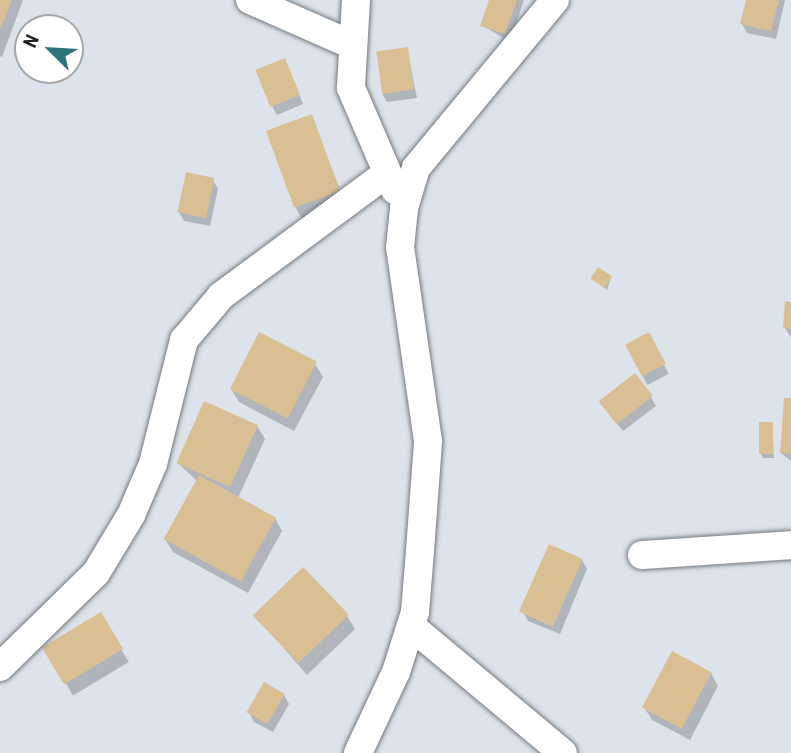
<!DOCTYPE html>
<style>
body{margin:0}
#map{position:relative;width:791px;height:753px;overflow:hidden;background:#dce3ea;font-family:"Roboto Condensed",sans-serif}
div>[style]{position:absolute}
[style*='--x']{left:calc(var(--x)*1px);top:calc(var(--y)*1px);width:calc(var(--w)*1px);rotate:calc(var(--a)*1deg)}
.shadow>*{inset:0;background:#0003;transform-origin:0 0}
.building>*{inset:0;background:#dbbf94;transform-origin:0 0}
.roads{filter:drop-shadow(0 0 2px #73797f) drop-shadow(0 0 2px #73797f)}
.minor>*{height:28px;margin:-14px;padding:0 14px;transform-origin:14px;border-radius:14px;background:#fff}
span{translate:-50% -50%;white-space:nowrap;text-align:center;line-height:1.15;-webkit-text-stroke:6px #fff;paint-order:stroke}
.north{position:absolute;left:14px;top:14px;width:70px;height:70px;box-sizing:border-box;background:#fff;border:2px solid #a5a6a7;border-radius:50%;rotate:294deg;font-size:19px;font-weight:700;line-height:28px;text-align:center;color:#1f2124}
.north::after{content:'';display:block;margin:auto;width:24px;height:32px;background:#2b747b;clip-path:polygon(50% 0,100% 100%,50% 72%,0 100%)}
</style>
<div id="map">
<div class="shadow">
<div style="clip-path:polygon(0 0,23px 0,2px 57px,0 56px)"></div>
<div style="clip-path:polygon(491px 0,524px 0,510px 42px,482px 25px)"></div>
<div style="clip-path:polygon(748px 0,785px 0,776px 39px,747px 33px,742px 24px)"></div>
<div style="clip-path:polygon(407px 49px,417px 98px,387px 102px,382px 93px)"></div>
<div style="clip-path:polygon(289px 69px,303px 104px,277px 115px,272px 106px)"></div>
<div style="clip-path:polygon(311px 116px,346px 205px,303px 221px,296px 208px)"></div>
<div style="clip-path:polygon(213px 180px,218px 189px,210px 226px,184px 221px,179px 212px)"></div>
<div style="clip-path:polygon(611px 278px,607px 290px,593px 279px)"></div>
<div style="clip-path:polygon(791px 303px,791px 337px,785px 328px)"></div>
<div style="left:648px;top:335px;width:44px;height:24px;rotate:62deg"></div>
<div style="clip-path:polygon(315px 364px,323px 377px,294px 431px,239px 402px,231px 389px)"></div>
<div style="clip-path:polygon(651px 397px,656px 406px,623px 431px,606px 410px)"></div>
<div style="clip-path:polygon(791px 400px,791px 461px,781px 453px)"></div>
<div style="clip-path:polygon(772px 424px,774px 458px,763px 458px,761px 454px)"></div>
<div style="clip-path:polygon(257px 426px,265px 439px,238px 498px,275px 518px,282px 531px,248px 593px,173px 552px,165px 539px,197px 481px,178px 463px)"></div>
<div style="clip-path:polygon(582px 560px,587px 569px,560px 634px,528px 621px,523px 612px)"></div>
<div style="left:100px;top:614px;width:56px;height:65px;rotate:59deg"></div>
<div style="clip-path:polygon(256px 616px,347px 616px,355px 629px,307px 675px)"></div>
<div style="clip-path:polygon(711px 673px,718px 686px,690px 740px,652px 720px,644px 707px)"></div>
<div style="clip-path:polygon(284px 695px,289px 704px,273px 732px,254px 722px,249px 713px)"></div>
</div>
<div class="building">
<div style="clip-path:polygon(0 0,12px 0,0 29px)"></div>
<div style="clip-path:polygon(489px 0,517px 0,505px 34px,480px 26px)"></div>
<div style="clip-path:polygon(746px 0,779px 0,771px 31px,740px 24px)"></div>
<div style="left:408px;top:47px;width:43px;height:32px;rotate:82deg"></div>
<div style="left:285px;top:58px;width:40px;height:32px;rotate:68deg"></div>
<div style="left:312px;top:114px;width:82px;height:49px;rotate:70deg"></div>
<div style="left:186px;top:172px;width:29px;height:41px;rotate:12deg"></div>
<div style="left:598px;top:267px;width:17px;height:14px;rotate:33deg"></div>
<div style="clip-path:polygon(785px 301px,791px 302px,791px 329px,783px 328px)"></div>
<div style="left:259px;top:332px;width:65px;height:64px;rotate:27deg"></div>
<div style="left:649px;top:332px;width:36px;height:27px;rotate:62deg"></div>
<div style="left:635px;top:373px;width:29px;height:46px;rotate:52deg"></div>
<div style="clip-path:polygon(784px 398px,791px 398px,791px 454px,780px 453px)"></div>
<div style="left:204px;top:401px;width:59px;height:68px;rotate:24deg"></div>
<div style="left:759px;top:422px;width:14px;height:32px"></div>
<div style="left:199px;top:475px;width:88px;height:73px;rotate:29deg"></div>
<div style="left:549px;top:544px;width:37px;height:74px;rotate:24deg"></div>
<div style="left:303px;top:567px;width:66px;height:70px;rotate:46deg"></div>
<div style="left:101px;top:612px;width:43px;height:69px;rotate:59deg"></div>
<div style="left:672px;top:651px;width:45px;height:64px;rotate:28deg"></div>
<div style="left:264px;top:682px;width:24px;height:35px;rotate:30deg"></div>
</div>
<div class="roads">
<div class="minor">
<div style="--x:250;--y:0;--w:109;--a:23.7"></div>
<div style="--x:356;--y:0;--w:88;--a:93.3"></div>
<div style="--x:351;--y:88;--w:111;--a:66.7"></div>
<div style="--x:642;--y:555;--w:149;--a:-3.8"></div>
<div style="--x:411;--y:626;--w:198;--a:39.9"></div>
<div style="--x:0;--y:667;--w:134;--a:-44.4"></div>
<div style="--x:96;--y:573;--w:68;--a:-58.9"></div>
<div style="--x:131;--y:515;--w:56;--a:-66.7"></div>
<div style="--x:153;--y:464;--w:128;--a:-76"></div>
<div style="--x:184;--y:340;--w:57;--a:-49.9"></div>
<div style="--x:221;--y:296;--w:205;--a:-36.5"></div>
<div style="--x:358;--y:753;--w:89;--a:-64.9"></div>
<div style="--x:396;--y:672;--w:63;--a:-72.4"></div>
<div style="--x:415;--y:612;--w:61;--a:-85.3"></div>
<div style="--x:420;--y:551;--w:110;--a:-85.8"></div>
<div style="--x:428;--y:441;--w:196;--a:-98.2"></div>
<div style="--x:400;--y:247;--w:39;--a:-84"></div>
<div style="--x:404;--y:208;--w:42;--a:-73.3"></div>
<div style="--x:416;--y:168;--w:218;--a:-50.4"></div>
</div>
</div>
<div class="north">N</div>
</div>
